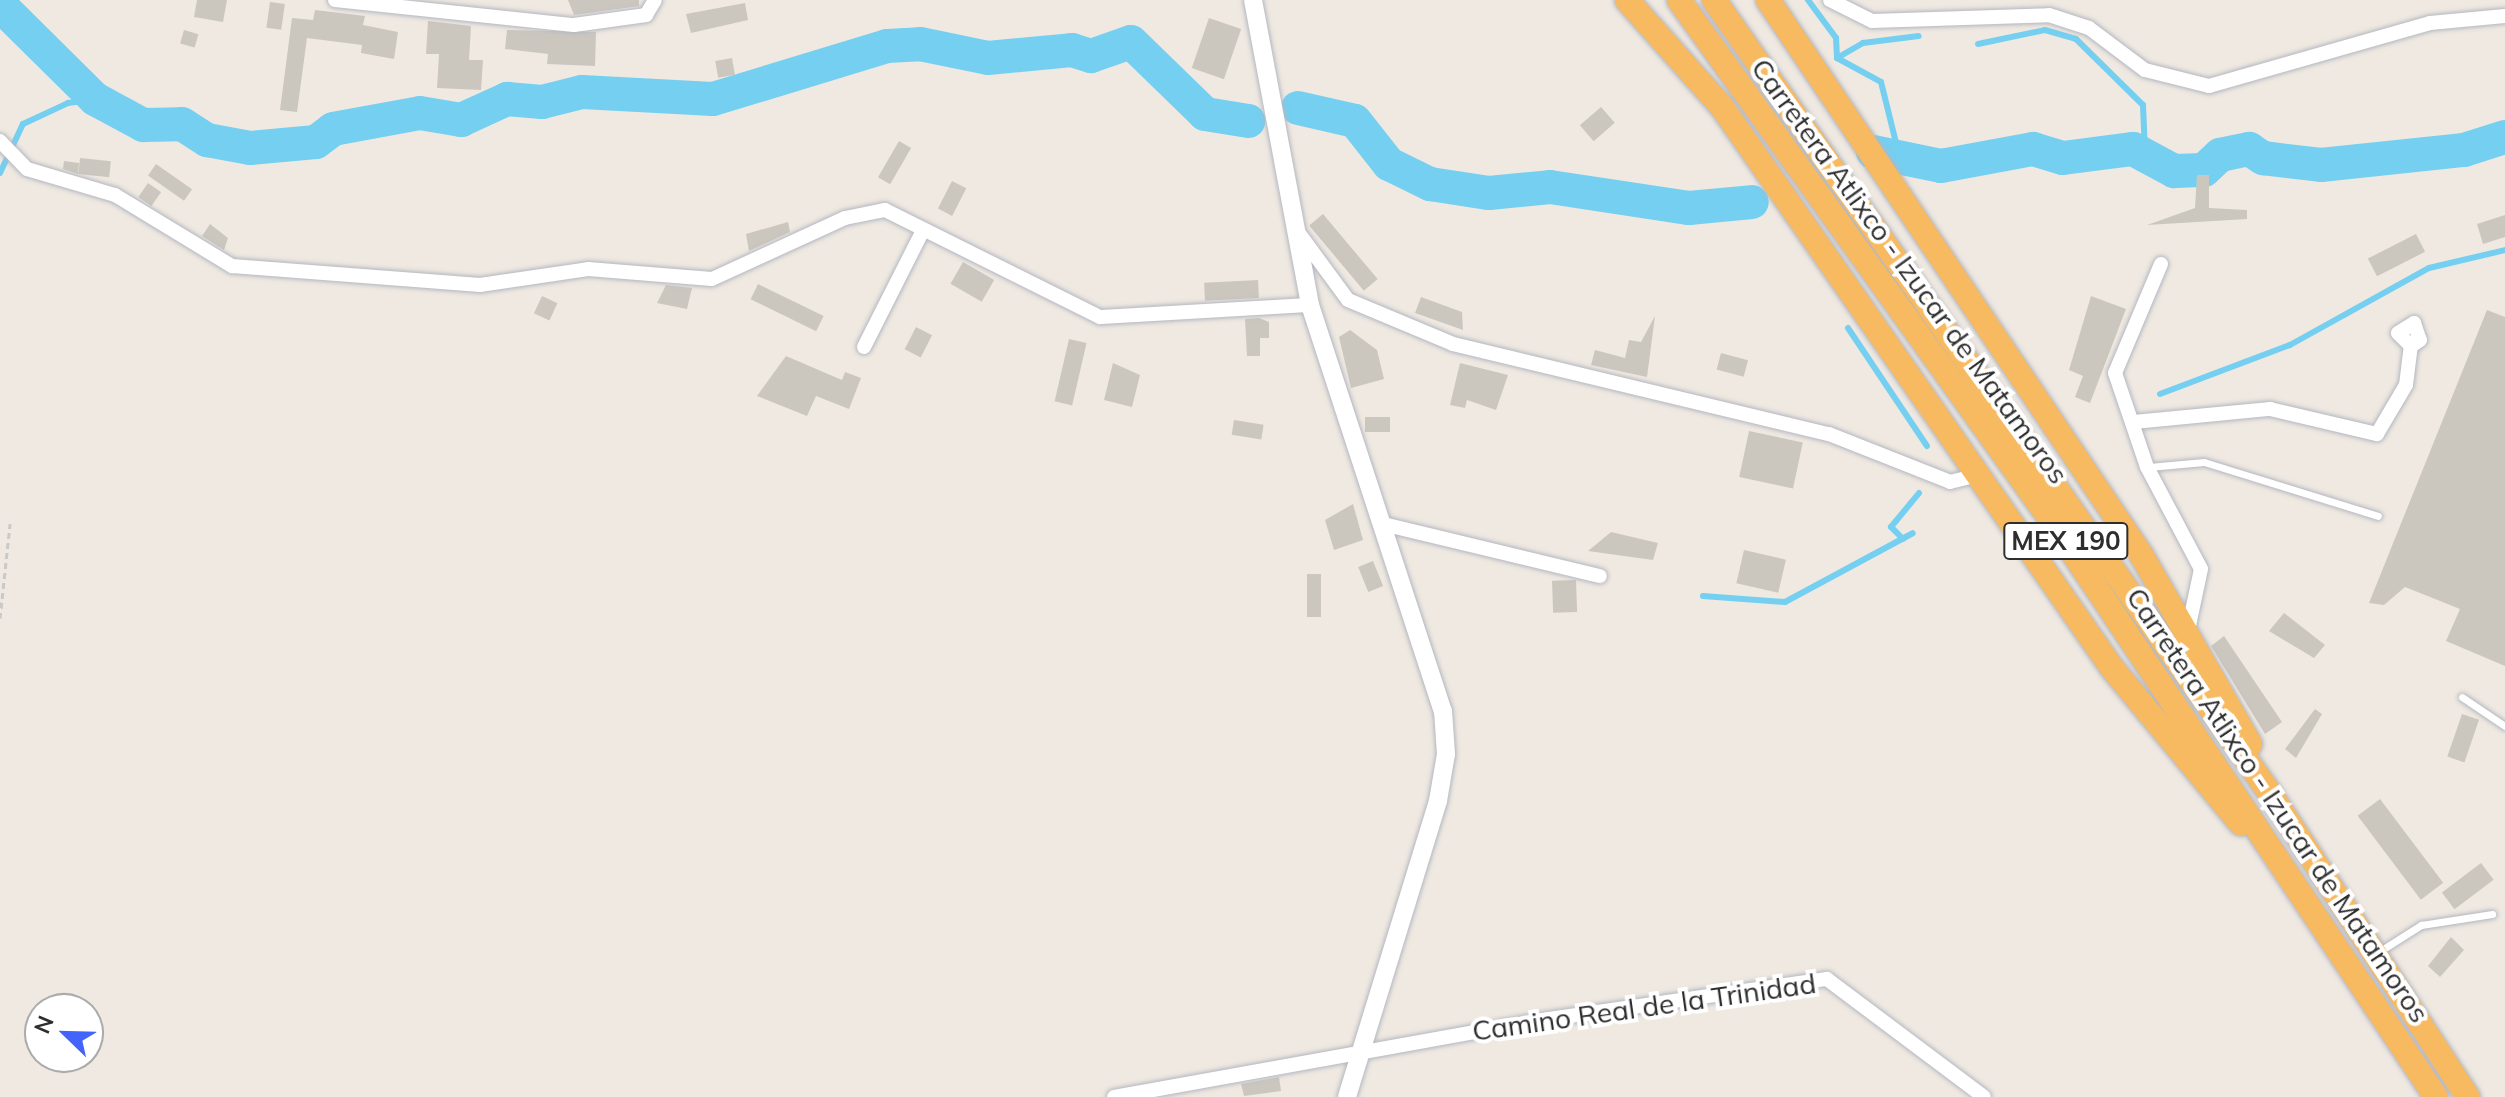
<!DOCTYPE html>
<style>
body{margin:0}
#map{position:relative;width:2505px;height:1097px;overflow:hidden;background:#efe9e1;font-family:Mulish,sans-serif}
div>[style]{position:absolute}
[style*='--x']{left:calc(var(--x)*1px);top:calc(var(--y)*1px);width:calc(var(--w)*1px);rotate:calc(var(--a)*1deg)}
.stream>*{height:6px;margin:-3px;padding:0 3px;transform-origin:3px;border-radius:3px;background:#75cff0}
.river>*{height:34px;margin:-17px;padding:0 17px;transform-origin:17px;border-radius:17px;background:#75cff0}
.building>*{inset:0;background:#cbc7bf;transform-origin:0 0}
.path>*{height:3px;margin-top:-1.5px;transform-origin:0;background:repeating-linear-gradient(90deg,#c9c9c9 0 6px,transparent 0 10px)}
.roads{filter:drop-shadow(0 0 2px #b4b7c1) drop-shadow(0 0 2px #b4b7c1)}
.service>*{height:7px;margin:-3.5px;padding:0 3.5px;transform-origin:3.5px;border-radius:3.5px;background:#fff}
.minor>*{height:14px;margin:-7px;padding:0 7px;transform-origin:7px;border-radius:7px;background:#fff}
.tertiary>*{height:18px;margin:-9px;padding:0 9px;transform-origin:9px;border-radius:9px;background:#fff}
.trunk>*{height:24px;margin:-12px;padding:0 12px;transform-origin:12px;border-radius:12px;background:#f8ba60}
span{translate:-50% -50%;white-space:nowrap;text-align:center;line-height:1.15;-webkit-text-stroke:8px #fff;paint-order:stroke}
.shield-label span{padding:2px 6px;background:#fff;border:2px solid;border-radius:6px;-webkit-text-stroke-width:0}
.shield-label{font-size:26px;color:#2e2e2e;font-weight:700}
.street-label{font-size:28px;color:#2e2e2e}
.north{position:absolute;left:24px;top:993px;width:80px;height:80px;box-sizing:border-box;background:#fff;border:2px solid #ababab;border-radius:50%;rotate:293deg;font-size:22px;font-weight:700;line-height:32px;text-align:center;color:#2e2e2e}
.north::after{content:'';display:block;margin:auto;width:28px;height:36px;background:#4264fb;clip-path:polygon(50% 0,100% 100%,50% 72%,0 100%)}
</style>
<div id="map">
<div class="stream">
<div style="--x:1808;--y:0;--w:47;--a:53.6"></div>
<div style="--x:1836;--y:38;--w:20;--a:87"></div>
<div style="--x:1837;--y:58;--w:50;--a:28.6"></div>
<div style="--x:1881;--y:82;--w:79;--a:76.1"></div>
<div style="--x:1978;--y:44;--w:68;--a:-11.8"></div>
<div style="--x:2045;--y:30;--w:32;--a:16"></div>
<div style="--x:2076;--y:39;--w:94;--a:44.6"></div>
<div style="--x:2143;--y:105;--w:48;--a:87.6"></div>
<div style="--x:1837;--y:58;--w:30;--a:-30"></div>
<div style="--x:1863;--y:43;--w:56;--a:-7.1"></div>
<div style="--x:0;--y:173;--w:54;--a:-64.9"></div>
<div style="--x:23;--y:124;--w:50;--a:-25"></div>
<div style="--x:68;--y:103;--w:27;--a:-8"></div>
<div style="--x:1848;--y:328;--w:142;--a:56.2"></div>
<div style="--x:2160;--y:394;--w:139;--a:-20.7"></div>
<div style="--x:2290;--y:345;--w:159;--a:-29"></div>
<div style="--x:2429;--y:268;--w:78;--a:-13.3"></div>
<div style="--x:1903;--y:539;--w:17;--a:-135"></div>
<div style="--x:1891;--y:527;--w:44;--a:-50.5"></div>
<div style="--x:1703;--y:596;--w:82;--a:4.2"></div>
<div style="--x:1785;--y:602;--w:145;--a:-28.3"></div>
</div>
<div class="river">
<div style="--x:0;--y:5;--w:134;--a:44.7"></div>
<div style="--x:95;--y:99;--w:55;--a:28.4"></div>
<div style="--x:143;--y:125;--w:39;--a:-1"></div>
<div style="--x:182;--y:124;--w:30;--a:33"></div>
<div style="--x:207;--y:140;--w:44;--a:10.5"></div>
<div style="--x:250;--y:148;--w:66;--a:-5.2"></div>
<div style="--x:316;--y:142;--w:21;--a:-37"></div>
<div style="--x:333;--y:129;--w:88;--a:-10.4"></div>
<div style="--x:420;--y:113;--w:42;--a:9.7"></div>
<div style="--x:461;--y:120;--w:51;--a:-24.5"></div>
<div style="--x:507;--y:99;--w:35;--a:5"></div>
<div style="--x:542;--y:102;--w:41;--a:-14"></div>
<div style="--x:582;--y:92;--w:131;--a:3.1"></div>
<div style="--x:713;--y:99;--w:182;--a:-16.9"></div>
<div style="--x:887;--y:46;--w:33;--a:-3"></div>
<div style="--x:920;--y:44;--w:69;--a:11.6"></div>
<div style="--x:988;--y:58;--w:84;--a:-5.4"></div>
<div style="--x:1072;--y:50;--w:20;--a:18"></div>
<div style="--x:1091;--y:56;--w:42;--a:-19.3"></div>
<div style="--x:1131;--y:42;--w:103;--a:44.2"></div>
<div style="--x:1205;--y:114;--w:44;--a:9.2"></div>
<div style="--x:1298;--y:108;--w:58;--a:12.8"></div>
<div style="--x:1355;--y:121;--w:55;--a:51.7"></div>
<div style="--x:1389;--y:164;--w:46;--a:26"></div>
<div style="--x:1430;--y:184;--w:60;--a:8.7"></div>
<div style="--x:1489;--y:193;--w:61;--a:-5.6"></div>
<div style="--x:1550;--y:187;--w:141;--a:8.6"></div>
<div style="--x:1689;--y:208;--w:63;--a:-5.4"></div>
<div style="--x:1873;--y:152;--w:69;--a:11.6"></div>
<div style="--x:1941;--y:166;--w:94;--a:-10.5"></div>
<div style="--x:2033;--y:149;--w:31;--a:17"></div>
<div style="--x:2063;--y:158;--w:71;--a:-7.3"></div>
<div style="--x:2133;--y:149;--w:47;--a:28.2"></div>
<div style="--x:2174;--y:171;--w:30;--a:-2"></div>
<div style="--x:2204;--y:170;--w:22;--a:-43"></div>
<div style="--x:2220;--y:155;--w:30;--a:-12"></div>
<div style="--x:2249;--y:149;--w:17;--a:33"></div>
<div style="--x:2263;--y:158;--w:58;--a:6.9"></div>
<div style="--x:2321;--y:165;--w:144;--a:-6"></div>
<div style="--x:2464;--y:150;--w:43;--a:-17.6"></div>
</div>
<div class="building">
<div style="clip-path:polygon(197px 0,227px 0,223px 22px,194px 17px)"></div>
<div style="clip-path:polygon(568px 0,639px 0,639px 6px,574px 15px)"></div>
<div style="left:270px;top:2px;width:15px;height:26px;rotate:8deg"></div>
<div style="clip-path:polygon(745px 3px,748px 20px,691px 33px,686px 14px)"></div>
<div style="clip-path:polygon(315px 10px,365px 16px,363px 25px,398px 32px,394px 59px,361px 53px,362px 45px,307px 38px,297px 112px,280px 110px,292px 18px,313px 20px)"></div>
<div style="left:1209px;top:18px;width:34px;height:53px;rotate:19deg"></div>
<div style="clip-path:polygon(428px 21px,471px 26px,469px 60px,483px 60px,481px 90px,437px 88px,439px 54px,426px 54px)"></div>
<div style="left:184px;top:30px;width:15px;height:14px;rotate:16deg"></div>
<div style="clip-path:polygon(507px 30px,596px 32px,595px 66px,547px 64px,548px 54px,505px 49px)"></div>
<div style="left:732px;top:58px;width:17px;height:17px;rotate:80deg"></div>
<div style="left:1601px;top:107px;width:21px;height:28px;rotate:49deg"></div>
<div style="left:899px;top:141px;width:14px;height:42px;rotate:30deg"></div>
<div style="left:80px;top:158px;width:31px;height:16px;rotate:6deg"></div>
<div style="clip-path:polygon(64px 161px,79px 163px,78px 174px,63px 169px)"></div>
<div style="left:156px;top:164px;width:44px;height:14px;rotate:35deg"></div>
<div style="clip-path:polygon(2197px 175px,2209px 175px,2209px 208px,2247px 210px,2247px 219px,2147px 225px,2195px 208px)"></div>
<div style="left:952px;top:181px;width:16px;height:31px;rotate:27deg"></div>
<div style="left:148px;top:183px;width:16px;height:17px;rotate:35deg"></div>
<div style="left:1323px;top:214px;width:85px;height:18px;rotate:50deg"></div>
<div style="clip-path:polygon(2505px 215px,2505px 237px,2483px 244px,2477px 224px)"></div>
<div style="clip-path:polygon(788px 222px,790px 232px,749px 251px,746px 234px)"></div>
<div style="clip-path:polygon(210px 224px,228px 238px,224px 250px,202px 236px)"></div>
<div style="left:2416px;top:234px;width:20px;height:54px;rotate:63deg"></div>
<div style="left:963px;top:262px;width:36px;height:25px;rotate:30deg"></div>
<div style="left:1258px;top:280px;width:18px;height:54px;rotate:87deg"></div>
<div style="left:758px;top:284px;width:73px;height:17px;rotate:26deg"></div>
<div style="clip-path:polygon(666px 285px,692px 288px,687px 309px,657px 303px)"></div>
<div style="left:542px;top:296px;width:17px;height:19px;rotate:25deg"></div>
<div style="clip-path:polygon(2091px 296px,2126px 309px,2090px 403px,2075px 397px,2083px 376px,2069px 370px)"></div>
<div style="clip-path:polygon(1421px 297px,1462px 312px,1463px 330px,1415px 313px)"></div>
<div style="clip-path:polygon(2487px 310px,2505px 317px,2505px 666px,2446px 641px,2460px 609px,2405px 587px,2384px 605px,2369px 603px)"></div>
<div style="clip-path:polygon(1655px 316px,1647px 377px,1591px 365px,1595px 350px,1625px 358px,1629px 340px,1641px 342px)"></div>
<div style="clip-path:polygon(1259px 318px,1269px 322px,1269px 338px,1260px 338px,1260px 356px,1247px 356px,1245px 319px)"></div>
<div style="left:916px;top:327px;width:18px;height:25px;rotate:27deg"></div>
<div style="clip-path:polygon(1350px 330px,1377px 350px,1384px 379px,1351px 388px,1339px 337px)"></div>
<div style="left:1069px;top:339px;width:18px;height:64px;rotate:13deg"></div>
<div style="left:1721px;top:353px;width:28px;height:17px;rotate:15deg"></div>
<div style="clip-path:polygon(786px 356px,842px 380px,845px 372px,861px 378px,849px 409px,816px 396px,807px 416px,757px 396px)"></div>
<div style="clip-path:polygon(1113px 363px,1140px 375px,1132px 407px,1104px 400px)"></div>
<div style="clip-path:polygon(1460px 363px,1508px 375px,1496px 410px,1467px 400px,1465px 408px,1450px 405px)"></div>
<div style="left:1365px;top:417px;width:25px;height:15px"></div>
<div style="left:1234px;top:420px;width:30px;height:15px;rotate:9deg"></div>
<div style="left:1749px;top:431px;width:55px;height:47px;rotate:12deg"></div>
<div style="clip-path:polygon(1353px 504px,1363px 540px,1334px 550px,1325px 520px)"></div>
<div style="clip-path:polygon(1611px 532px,1658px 543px,1653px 560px,1588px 551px)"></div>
<div style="left:1744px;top:550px;width:43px;height:34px;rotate:13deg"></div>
<div style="left:1373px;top:561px;width:27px;height:16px;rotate:68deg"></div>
<div style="left:1307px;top:574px;width:14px;height:43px"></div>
<div style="left:1576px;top:580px;width:32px;height:24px;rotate:88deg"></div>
<div style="clip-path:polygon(2284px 613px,2325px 645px,2314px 658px,2269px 631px)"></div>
<div style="clip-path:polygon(2224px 636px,2282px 722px,2265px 734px,2211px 646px)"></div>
<div style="clip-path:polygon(2315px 709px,2322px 714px,2296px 758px,2285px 749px)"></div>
<div style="left:2462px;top:714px;width:18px;height:45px;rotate:19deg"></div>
<div style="left:2380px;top:799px;width:105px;height:28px;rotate:53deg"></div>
<div style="left:2481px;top:863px;width:21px;height:49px;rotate:53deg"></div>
<div style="clip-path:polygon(2451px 937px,2464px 950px,2440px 977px,2428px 966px)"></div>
<div style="clip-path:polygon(1279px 1077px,1281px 1091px,1244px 1096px,1241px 1084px)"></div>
</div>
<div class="path">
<div style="--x:0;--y:618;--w:95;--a:-83.9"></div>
</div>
<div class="roads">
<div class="service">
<div style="--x:2149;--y:467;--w:55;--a:-5.2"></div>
<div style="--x:2204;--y:462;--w:182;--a:17.2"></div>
<div style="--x:2462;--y:697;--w:52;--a:34"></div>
<div style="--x:2380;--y:951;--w:49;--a:-32.4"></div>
<div style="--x:2421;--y:925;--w:72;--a:-8.8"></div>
</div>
<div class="minor">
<div style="--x:335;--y:0;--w:240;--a:6"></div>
<div style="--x:574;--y:25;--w:73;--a:-7.9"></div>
<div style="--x:646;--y:15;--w:17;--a:-59"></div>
<div style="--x:1830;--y:0;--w:47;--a:26.6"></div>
<div style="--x:1872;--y:21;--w:177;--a:-1.9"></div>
<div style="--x:2049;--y:15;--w:42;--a:18"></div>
<div style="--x:2089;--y:28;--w:70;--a:36.9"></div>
<div style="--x:2145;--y:70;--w:66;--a:14"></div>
<div style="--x:2209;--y:86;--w:230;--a:-15.9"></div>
<div style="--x:2430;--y:23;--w:75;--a:-5.3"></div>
<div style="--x:0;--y:141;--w:39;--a:46"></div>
<div style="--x:27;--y:169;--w:92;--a:16.5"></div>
<div style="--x:115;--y:195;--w:137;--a:31.3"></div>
<div style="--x:232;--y:266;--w:249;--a:4.4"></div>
<div style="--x:480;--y:285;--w:109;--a:-8.4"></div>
<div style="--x:588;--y:269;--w:124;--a:4.6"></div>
<div style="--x:712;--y:279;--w:146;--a:-24.6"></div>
<div style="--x:845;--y:218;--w:41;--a:-11.3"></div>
<div style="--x:885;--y:210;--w:240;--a:26.5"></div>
<div style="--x:1100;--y:317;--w:210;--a:-3.3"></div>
<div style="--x:1298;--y:232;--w:84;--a:53.7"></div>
<div style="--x:1348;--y:300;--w:114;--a:22.7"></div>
<div style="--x:1453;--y:344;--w:387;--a:13.5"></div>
<div style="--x:1829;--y:434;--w:130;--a:21.6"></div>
<div style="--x:1950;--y:482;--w:32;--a:-14"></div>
<div style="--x:2161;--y:264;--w:118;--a:112.9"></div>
<div style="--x:2115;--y:373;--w:99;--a:71.2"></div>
<div style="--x:2147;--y:467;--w:115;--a:62.1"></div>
<div style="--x:2201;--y:569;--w:62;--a:102"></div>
<div style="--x:2414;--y:323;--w:18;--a:71"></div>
<div style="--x:2420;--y:340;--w:11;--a:146"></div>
<div style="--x:2411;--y:346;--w:18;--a:-135"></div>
<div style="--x:2398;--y:333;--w:19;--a:-32"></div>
<div style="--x:864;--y:347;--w:131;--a:-63.2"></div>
<div style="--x:2134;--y:422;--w:137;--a:-5.5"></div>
<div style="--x:2270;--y:409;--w:110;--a:13.2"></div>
<div style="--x:2377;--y:434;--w:57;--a:-59.4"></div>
<div style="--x:2406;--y:385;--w:39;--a:-83"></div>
<div style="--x:1383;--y:524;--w:223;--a:13.5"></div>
<div style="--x:1114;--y:1097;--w:428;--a:-10.2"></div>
<div style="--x:1535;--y:1021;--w:295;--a:-8.2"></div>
<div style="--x:1827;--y:979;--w:196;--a:36.9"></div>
</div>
<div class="tertiary">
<div style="--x:1253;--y:0;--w:310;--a:79.4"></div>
<div style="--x:1310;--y:305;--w:427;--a:71.9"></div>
<div style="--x:1443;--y:711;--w:43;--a:86"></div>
<div style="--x:1446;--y:754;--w:48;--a:99.7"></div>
<div style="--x:1438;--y:801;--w:310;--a:107.1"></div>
</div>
<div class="trunk">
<div style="--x:1627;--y:0;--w:143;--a:48.4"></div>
<div style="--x:1722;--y:107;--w:683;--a:55.19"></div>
<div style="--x:2112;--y:668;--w:202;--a:50.4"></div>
<div style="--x:1679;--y:0;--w:643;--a:54.43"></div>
<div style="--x:2053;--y:523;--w:690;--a:56.29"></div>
<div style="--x:1714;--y:0;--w:971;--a:54.98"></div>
<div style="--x:2271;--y:795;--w:361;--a:56.9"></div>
<div style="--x:1768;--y:0;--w:670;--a:56.07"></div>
<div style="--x:2142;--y:556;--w:217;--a:60.1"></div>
</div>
</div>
<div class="shield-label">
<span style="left:2066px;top:541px">MEX 190</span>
</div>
<div class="street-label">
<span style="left:1910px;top:271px;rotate:54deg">Carretera Atlixco - Izucar de Matamoros</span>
<span style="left:2278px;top:805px;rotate:56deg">Carretera Atlixco - Izucar de Matamoros</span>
<span style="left:1644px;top:1007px;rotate:-8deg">Camino Real de la Trinidad</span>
</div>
<div class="north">N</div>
</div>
